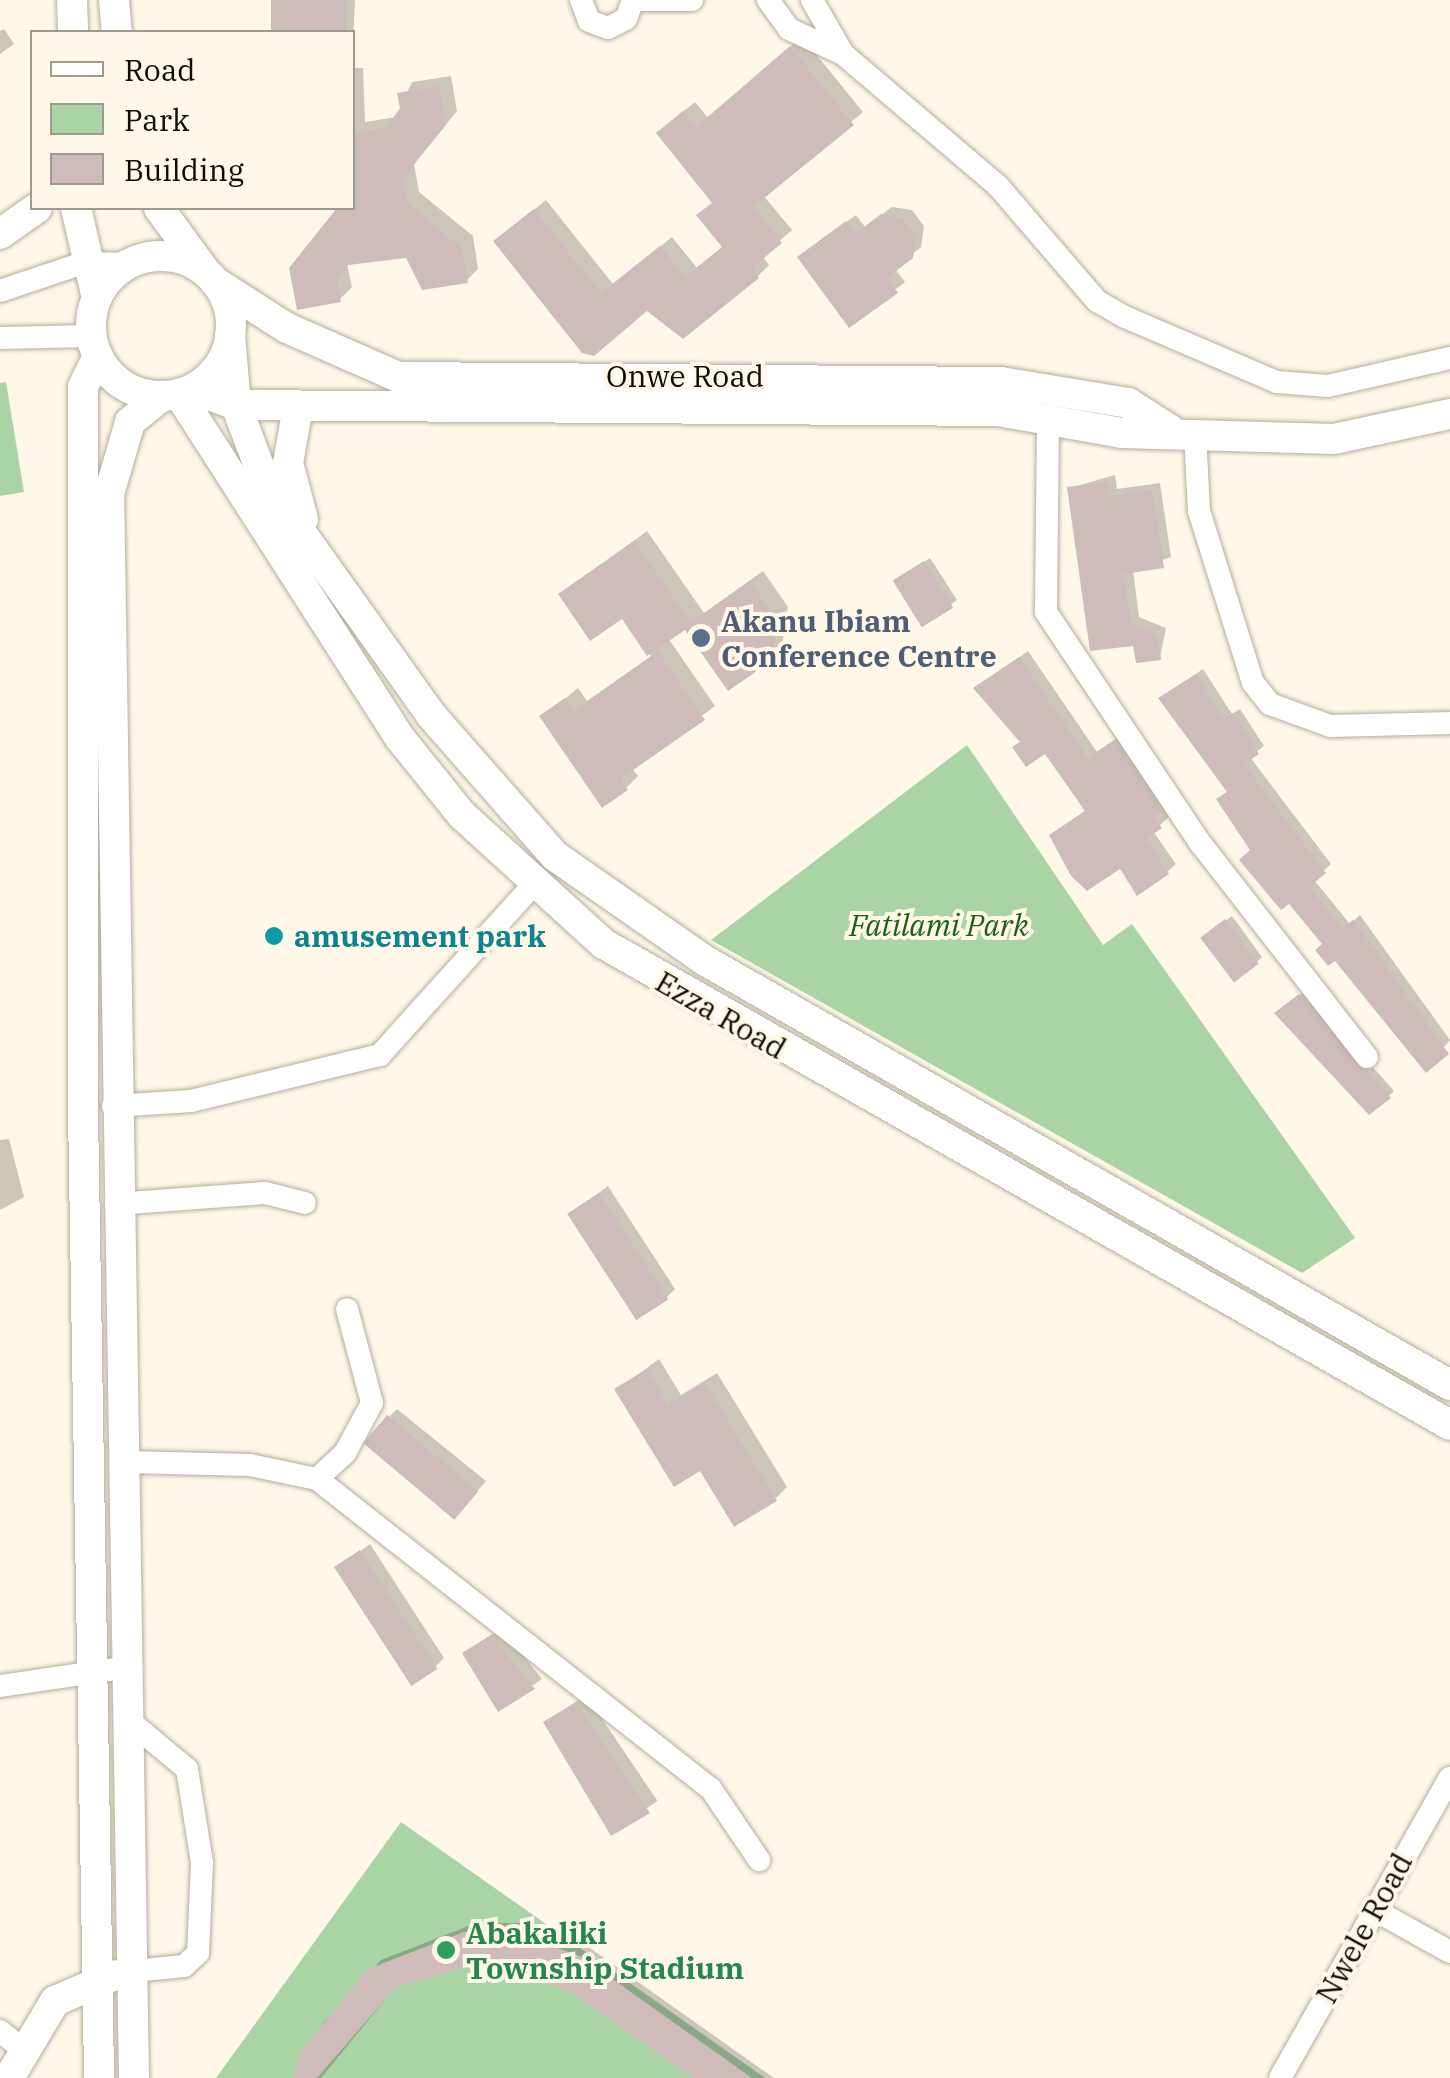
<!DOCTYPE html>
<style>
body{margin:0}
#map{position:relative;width:1450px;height:2078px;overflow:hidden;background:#fff8e8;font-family:"IBM Plex Serif",serif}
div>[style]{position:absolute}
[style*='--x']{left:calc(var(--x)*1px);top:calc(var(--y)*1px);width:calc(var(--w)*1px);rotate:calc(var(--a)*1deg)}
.green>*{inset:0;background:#aad4a6}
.shadow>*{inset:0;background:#0003;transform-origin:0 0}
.building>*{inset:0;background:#cfbbba;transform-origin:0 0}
.roads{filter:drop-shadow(0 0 2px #b4ad9e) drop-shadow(0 0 2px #b4ad9e)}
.minor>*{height:22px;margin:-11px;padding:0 11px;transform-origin:11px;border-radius:11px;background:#fff}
.major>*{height:30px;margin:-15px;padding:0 15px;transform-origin:15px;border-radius:15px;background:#fff}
.major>.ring{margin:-15px;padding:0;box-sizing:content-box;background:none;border:30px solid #fff;border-radius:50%}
.dots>*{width:28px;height:28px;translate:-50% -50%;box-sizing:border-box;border:5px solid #fff8e8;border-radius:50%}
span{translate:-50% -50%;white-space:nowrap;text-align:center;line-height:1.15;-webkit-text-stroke:8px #fff8e8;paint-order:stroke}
.street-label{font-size:30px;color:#0f0c07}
.service-label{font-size:30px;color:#4e5e75;font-weight:700}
.left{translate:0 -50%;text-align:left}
.park-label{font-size:30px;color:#1a6116;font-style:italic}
.culture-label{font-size:30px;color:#0d838f;font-weight:700}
.leisure-label{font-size:30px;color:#27864d;font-weight:700}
.legend{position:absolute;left:30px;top:30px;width:325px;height:180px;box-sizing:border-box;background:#fff8e8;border:2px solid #9f9a8e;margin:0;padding:12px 18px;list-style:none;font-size:30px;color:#0f0c07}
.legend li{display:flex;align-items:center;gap:20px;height:50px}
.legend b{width:50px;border:2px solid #9f9a8e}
</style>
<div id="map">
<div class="green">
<div style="clip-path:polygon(6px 382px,24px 492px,0 496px,0 383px)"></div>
<div style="clip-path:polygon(967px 745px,1103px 945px,1132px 924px,1355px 1238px,1302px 1273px,711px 940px)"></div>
<div style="clip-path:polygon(401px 1822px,765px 2078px,216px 2078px)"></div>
</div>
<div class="shadow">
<div style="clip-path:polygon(274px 0,355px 0,352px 64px,352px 32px,274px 32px)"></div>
<div style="clip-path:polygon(4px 29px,14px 44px,0 54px,0 31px)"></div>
<div style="clip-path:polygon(802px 37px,863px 112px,763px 195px,792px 230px,762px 256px,769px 265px,758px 276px,683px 336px,647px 308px,595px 353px,507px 231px,546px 200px,613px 284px,672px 237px,697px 268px,724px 246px,714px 201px,670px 122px,695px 102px,708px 118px)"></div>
<div style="clip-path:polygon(352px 68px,363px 68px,365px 122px,396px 117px,412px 82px,451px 76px,457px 111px,414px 164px,419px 192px,473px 236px,478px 269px,466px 281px,408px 256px,347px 264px,352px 287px,340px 299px,299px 307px,337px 208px,352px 208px)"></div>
<div style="clip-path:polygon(892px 207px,912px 210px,924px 226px,921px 247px,895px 269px,905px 282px,850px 325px,809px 249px,856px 215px,865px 227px)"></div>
<div style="clip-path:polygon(1115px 475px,1117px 489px,1160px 483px,1171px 557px,1133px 570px,1139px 617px,1166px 628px,1160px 657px,1135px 643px,1070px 488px)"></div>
<div style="clip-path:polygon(647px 531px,704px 613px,763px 571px,788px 607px,782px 646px,770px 659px,685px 626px,668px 638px,715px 706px,632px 768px,638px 776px,626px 788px,542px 717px,578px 688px,587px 701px,651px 656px,622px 615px,561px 594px)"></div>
<div style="clip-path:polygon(930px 558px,957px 600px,924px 624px,902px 576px)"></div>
<div style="clip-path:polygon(1028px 651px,1097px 752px,1123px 734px,1168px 802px,1168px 818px,1153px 831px,1176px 864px,1167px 872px,1120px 866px,1052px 836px,1087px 809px,1046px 751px,1022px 741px,976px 689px)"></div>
<div style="clip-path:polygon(1203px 669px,1232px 714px,1240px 709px,1264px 746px,1250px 757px,1331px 864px,1314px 880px,1350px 924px,1360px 915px,1450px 1040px,1427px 1069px,1253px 850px,1229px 791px,1161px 698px)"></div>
<div style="clip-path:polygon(1232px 916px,1262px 957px,1257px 962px,1209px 933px)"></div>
<div style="clip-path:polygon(1306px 991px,1394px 1091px,1389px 1096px,1283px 1008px)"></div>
<div style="clip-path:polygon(9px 1139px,24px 1197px,0 1210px,0 1140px)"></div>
<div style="clip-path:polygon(608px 1186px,675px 1289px,666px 1298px,570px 1214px)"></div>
<div style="clip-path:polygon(659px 1359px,681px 1395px,717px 1373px,787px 1487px,775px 1499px,701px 1468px,617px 1390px)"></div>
<div style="clip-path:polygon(397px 1409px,486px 1481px,464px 1507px,389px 1417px)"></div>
<div style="clip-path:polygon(370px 1544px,444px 1658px,435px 1667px,337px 1568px)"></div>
<div style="clip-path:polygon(501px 1628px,542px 1679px,499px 1709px,465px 1654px)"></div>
<div style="left:586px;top:1695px;width:128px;height:48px;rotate:56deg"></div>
<div style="clip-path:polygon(476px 1923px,519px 1923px,590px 1948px,774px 2078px,697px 2078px,572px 1990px,485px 1959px,397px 1985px,321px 2078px,298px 2078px,323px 2023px,381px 1960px)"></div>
</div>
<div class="building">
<div style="left:271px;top:0;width:75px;height:32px"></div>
<div style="clip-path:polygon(790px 46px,854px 125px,753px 207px,782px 243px,752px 268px,759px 278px,683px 339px,647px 311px,594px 356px,582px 353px,493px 241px,534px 209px,601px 293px,660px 246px,685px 277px,722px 247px,696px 215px,712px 203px,656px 133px,683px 111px,696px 127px)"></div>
<div style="clip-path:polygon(439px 86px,446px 125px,403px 178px,408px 204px,462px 248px,468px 283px,422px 290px,406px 258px,348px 265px,336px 278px,341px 302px,297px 310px,289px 268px,337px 208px,352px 208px,352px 133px,386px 128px,400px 108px,397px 93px)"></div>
<div style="clip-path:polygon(881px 214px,903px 218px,916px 236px,913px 258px,887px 278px,898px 293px,849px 328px,797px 257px,846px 221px,855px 234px)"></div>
<div style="clip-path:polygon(1107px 482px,1109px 496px,1152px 490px,1164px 568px,1124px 574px,1131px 624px,1158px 635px,1161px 660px,1136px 663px,1133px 646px,1090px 651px,1067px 487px)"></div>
<div style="clip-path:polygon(634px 541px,691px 623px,750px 581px,777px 620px,771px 661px,728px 691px,685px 630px,647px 656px,622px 619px,590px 641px,558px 594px)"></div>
<div style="left:924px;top:561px;width:55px;height:37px;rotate:58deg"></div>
<div style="clip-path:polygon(658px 652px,705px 720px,620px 779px,628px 790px,602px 808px,539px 716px,565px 698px,574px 711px)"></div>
<div style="clip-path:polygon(1019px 657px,1088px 758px,1114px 740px,1162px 812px,1154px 817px,1162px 828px,1146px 839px,1169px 874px,1137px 896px,1120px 869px,1087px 891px,1071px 876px,1049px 835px,1085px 811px,1045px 754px,1026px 767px,1012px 747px,1020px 742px,973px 688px)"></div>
<div style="clip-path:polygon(1196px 674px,1224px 719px,1233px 713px,1259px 754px,1244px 764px,1326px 873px,1309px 887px,1342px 929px,1353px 920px,1449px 1054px,1426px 1073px,1335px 961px,1328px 966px,1315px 950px,1322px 944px,1289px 904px,1281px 910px,1239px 860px,1250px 850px,1216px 799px,1227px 792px,1158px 698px)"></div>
<div style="left:1225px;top:919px;width:56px;height:31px;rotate:53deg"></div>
<div style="clip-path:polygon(1299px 994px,1391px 1098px,1369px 1115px,1274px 1013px)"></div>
<div style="left:599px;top:1193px;width:127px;height:38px;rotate:57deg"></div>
<div style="clip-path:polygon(647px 1369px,668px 1405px,705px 1383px,777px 1501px,734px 1527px,700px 1471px,674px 1487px,614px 1389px)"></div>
<div style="left:387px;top:1415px;width:119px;height:37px;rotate:40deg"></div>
<div style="left:360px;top:1550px;width:142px;height:31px;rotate:57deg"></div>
<div style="clip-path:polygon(491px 1635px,535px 1689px,498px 1712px,462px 1653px)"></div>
<div style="clip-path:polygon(576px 1702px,650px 1813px,611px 1836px,543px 1722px)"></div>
<div style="clip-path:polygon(508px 1931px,580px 1956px,752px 2078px,693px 2078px,571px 1992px,485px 1961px,396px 1987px,317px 2078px,293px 2078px,300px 2052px,368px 1969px,464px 1932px)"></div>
</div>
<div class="roads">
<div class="minor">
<div style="--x:581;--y:0;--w:22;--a:69"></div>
<div style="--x:589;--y:21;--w:20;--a:20"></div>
<div style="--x:608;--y:28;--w:20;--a:-27"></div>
<div style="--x:626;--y:19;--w:20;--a:-70"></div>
<div style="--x:633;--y:0;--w:59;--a:0"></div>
<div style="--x:768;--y:0;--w:36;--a:54"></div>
<div style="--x:789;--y:29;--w:60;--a:24.8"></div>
<div style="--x:812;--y:0;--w:62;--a:60.1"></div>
<div style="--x:843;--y:54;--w:204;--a:40.4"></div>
<div style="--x:998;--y:186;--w:152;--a:49.3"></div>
<div style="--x:1097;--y:301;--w:32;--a:30"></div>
<div style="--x:1125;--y:317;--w:165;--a:23.2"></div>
<div style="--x:1277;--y:382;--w:51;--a:4.5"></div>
<div style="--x:1328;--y:386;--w:125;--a:-12.9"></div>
<div style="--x:0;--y:291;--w:88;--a:-18.6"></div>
<div style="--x:83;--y:263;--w:45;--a:1.3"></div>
<div style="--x:0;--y:338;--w:92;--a:-1.2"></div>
<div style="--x:1048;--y:420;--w:192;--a:90.6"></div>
<div style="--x:1046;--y:612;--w:279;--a:56.3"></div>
<div style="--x:1201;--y:844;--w:270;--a:52.1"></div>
<div style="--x:1195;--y:432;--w:79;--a:87.1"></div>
<div style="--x:1199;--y:511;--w:180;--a:72.6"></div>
<div style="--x:1253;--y:683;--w:27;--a:51"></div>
<div style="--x:1270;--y:704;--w:64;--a:20.1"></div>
<div style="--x:1330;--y:726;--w:120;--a:-1.4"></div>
<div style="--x:113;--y:1106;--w:78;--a:-3.7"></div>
<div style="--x:191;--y:1101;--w:195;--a:-13.7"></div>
<div style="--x:380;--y:1055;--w:229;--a:-48"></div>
<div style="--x:116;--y:1204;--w:149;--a:-4.2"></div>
<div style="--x:265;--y:1193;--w:41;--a:14"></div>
<div style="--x:126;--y:1462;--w:124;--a:1.4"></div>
<div style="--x:250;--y:1465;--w:68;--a:11.8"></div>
<div style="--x:317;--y:1479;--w:501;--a:38.2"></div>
<div style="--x:711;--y:1789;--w:86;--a:55.9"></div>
<div style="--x:317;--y:1479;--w:38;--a:-43"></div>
<div style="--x:345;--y:1453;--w:57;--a:-61.6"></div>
<div style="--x:372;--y:1403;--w:97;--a:-104.9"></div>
<div style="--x:0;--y:1686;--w:129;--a:-8.4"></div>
<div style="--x:127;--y:1719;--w:78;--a:39.8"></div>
<div style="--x:187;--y:1769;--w:95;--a:80.9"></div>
<div style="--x:202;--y:1863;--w:90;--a:92.5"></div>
<div style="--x:198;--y:1953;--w:19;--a:137"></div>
<div style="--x:184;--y:1966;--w:51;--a:174.4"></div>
<div style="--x:1373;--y:1909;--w:88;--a:29.2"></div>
<div style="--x:0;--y:2031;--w:27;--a:39"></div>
<div style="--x:1280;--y:2078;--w:345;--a:-60.5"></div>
</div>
<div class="major">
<div style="--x:72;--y:0;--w:32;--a:88"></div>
<div style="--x:114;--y:0;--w:32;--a:85"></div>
<div style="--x:76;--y:208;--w:92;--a:76.9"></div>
<div style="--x:159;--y:208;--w:77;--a:54"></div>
<div style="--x:0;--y:234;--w:45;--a:-35.1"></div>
<div class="ring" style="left:91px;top:256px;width:110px;height:110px"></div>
<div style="--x:215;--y:282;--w:85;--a:32.6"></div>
<div style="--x:287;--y:328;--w:121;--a:23.8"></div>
<div style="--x:398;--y:377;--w:603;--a:0.48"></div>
<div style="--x:1001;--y:382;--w:129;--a:9.4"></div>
<div style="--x:1128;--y:403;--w:49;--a:32.4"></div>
<div style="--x:230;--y:335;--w:70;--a:85.1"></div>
<div style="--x:236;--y:405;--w:82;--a:69.4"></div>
<div style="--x:265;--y:482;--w:286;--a:54.5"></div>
<div style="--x:431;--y:715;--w:188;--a:48.7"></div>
<div style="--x:555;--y:856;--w:182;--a:34.9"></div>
<div style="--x:704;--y:960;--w:859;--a:29.67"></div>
<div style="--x:98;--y:356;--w:34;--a:116"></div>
<div style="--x:83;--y:387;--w:723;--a:90"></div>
<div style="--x:83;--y:1110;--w:968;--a:89.05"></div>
<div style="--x:192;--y:389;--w:47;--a:20"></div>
<div style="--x:236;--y:405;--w:762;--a:0.45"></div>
<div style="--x:998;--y:411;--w:126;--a:10.1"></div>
<div style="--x:1122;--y:433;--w:212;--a:1.6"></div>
<div style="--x:1334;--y:439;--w:119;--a:-12.2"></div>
<div style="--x:179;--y:394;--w:409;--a:57.3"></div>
<div style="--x:400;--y:738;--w:99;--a:51.2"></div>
<div style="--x:462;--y:815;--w:192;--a:42.3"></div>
<div style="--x:604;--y:944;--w:973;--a:29.62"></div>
<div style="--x:298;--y:407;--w:57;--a:100.1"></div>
<div style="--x:288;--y:463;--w:58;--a:75"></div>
<div style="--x:9;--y:2078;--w:90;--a:-59.1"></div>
<div style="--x:55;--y:2001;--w:65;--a:-23.4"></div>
<div style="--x:134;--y:2078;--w:1584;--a:-90.9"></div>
<div style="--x:109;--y:494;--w:75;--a:-73.7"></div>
<div style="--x:130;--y:422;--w:41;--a:-39.1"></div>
</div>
</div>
<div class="dots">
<div style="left:701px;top:638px;background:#5c6f8a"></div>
<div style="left:274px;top:936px;background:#0f9aa8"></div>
<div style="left:446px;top:1950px;background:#2e9e5b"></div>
</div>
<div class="street-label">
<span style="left:685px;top:376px">Onwe Road</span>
<span style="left:721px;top:1015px;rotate:30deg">Ezza Road</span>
<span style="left:1364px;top:1928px;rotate:-61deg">Nwele Road</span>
</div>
<div class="service-label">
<span class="left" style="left:721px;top:638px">Akanu Ibiam<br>Conference Centre</span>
</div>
<div class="park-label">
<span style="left:939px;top:925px">Fatilami Park</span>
</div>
<div class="culture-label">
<span class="left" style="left:294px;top:936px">amusement park</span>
</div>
<div class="leisure-label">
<span class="left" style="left:466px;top:1950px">Abakaliki<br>Township Stadium</span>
</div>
<ul class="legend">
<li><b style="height:12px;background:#fff"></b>Road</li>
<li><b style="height:28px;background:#aad4a6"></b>Park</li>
<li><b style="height:28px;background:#cfbbba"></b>Building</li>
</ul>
</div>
